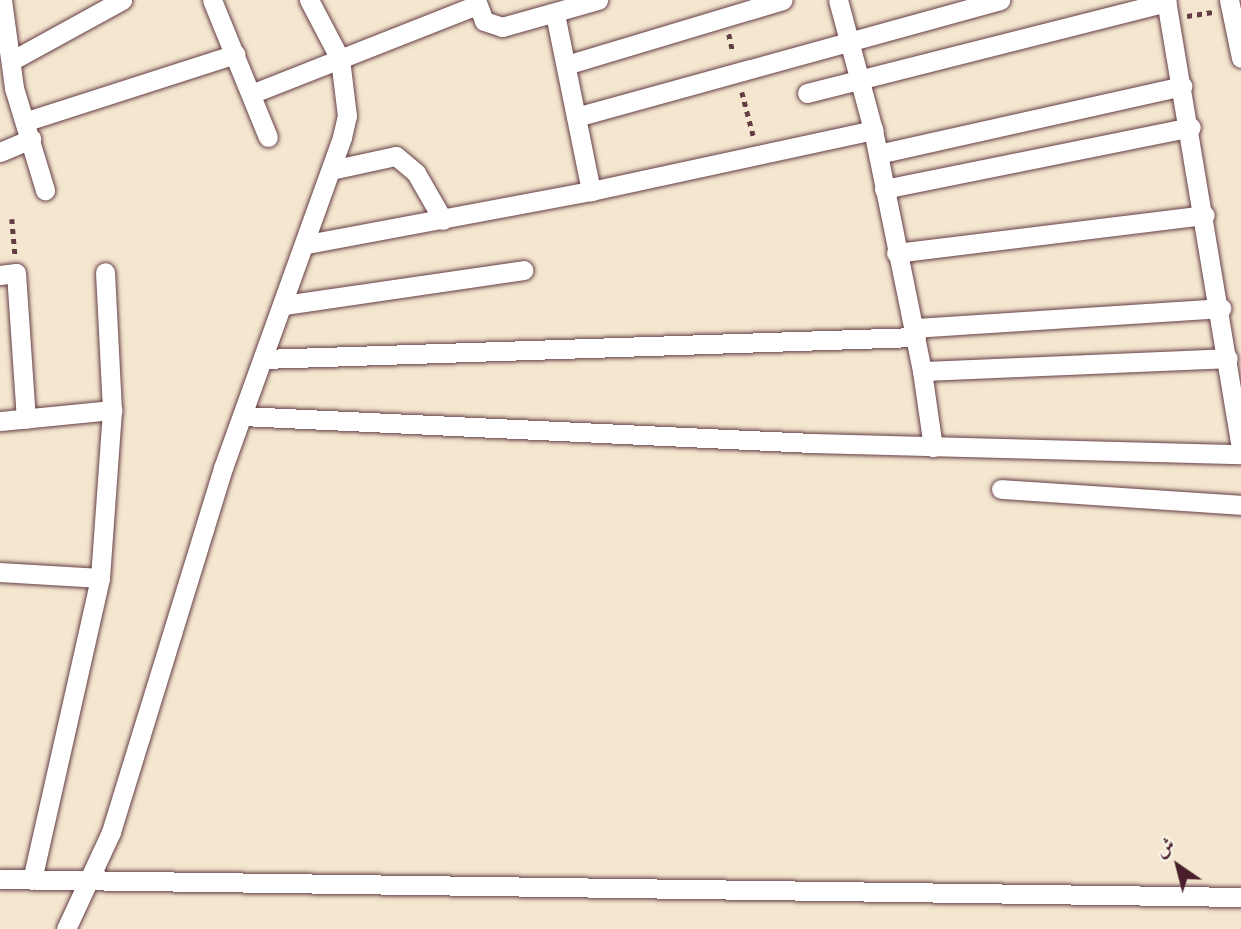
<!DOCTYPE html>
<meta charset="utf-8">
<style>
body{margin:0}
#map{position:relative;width:1241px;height:929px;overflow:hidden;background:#f4e6cf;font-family:"Old Standard TT",Amiri,serif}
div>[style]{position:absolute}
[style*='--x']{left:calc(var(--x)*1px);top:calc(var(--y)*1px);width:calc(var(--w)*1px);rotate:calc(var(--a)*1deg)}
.path>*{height:4.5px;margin-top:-2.25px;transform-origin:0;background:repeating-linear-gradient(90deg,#643d44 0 5px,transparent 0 10px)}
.roads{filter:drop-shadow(0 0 2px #643d44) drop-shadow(0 0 2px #643d44)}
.street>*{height:19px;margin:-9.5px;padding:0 9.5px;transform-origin:9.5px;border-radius:9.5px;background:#fff}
span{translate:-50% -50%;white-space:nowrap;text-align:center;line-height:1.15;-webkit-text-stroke:7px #f7f3e8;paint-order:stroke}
.north{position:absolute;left:1143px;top:831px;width:70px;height:70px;-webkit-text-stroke:5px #f7f3e8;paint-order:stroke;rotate:325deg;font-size:19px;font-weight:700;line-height:28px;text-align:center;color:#4a1f2b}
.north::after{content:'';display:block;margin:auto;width:24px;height:32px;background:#4a1f2b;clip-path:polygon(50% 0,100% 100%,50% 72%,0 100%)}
</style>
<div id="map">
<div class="path">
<div style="--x:1187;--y:16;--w:26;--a:-9"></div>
<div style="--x:729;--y:34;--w:19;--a:78"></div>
<div style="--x:742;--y:92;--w:48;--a:75.4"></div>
<div style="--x:12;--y:219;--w:37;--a:85"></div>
</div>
<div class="roads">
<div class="street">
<div style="--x:2;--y:0;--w:89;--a:82.2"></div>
<div style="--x:14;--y:88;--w:107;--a:73.1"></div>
<div style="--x:212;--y:0;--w:148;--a:67.8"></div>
<div style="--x:476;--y:0;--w:22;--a:69"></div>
<div style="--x:484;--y:21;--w:19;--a:18"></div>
<div style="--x:502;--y:27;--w:100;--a:-15.7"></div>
<div style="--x:838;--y:0;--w:135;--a:74.9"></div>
<div style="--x:873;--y:130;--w:246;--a:78.5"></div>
<div style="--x:922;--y:371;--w:77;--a:81.8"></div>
<div style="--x:1166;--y:0;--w:455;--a:80.5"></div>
<div style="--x:1229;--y:0;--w:59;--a:78.3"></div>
<div style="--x:555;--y:14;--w:181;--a:78.5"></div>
<div style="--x:11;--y:61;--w:127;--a:-28.8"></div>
<div style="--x:566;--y:65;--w:226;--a:-16.7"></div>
<div style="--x:807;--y:93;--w:371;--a:-14.2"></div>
<div style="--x:251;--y:94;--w:243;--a:-21.5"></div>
<div style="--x:576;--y:117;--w:440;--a:-15.4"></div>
<div style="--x:27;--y:121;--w:219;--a:-17.8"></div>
<div style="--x:0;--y:152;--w:34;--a:-23"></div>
<div style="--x:878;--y:154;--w:312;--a:-12.6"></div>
<div style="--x:331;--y:170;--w:66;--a:-12.2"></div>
<div style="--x:396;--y:156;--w:26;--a:40"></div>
<div style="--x:416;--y:173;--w:54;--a:60.1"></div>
<div style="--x:884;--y:189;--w:313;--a:-11.4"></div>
<div style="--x:307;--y:244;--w:289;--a:-10.6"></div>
<div style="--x:591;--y:191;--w:289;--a:-12.2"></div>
<div style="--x:896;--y:253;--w:311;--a:-7"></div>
<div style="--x:0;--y:275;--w:16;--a:-7"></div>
<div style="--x:16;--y:273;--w:146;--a:86.1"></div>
<div style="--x:284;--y:305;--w:242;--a:-8.3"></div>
<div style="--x:914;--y:328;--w:308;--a:-3.7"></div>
<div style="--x:263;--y:359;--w:653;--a:-1.93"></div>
<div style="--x:922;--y:371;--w:306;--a:-2.4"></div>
<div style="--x:242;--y:416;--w:571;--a:2.71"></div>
<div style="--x:812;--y:443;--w:429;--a:1.5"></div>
<div style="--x:0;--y:421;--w:113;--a:-5.6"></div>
<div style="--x:1001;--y:489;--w:241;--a:3.8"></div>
<div style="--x:0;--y:572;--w:100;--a:3.4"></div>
<div style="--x:0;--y:879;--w:1241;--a:0.83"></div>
<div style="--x:32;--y:880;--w:310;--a:-77.3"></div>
<div style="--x:100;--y:578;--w:168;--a:-85.9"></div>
<div style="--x:112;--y:410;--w:138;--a:-92.9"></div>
<div style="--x:66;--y:929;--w:107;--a:-65.1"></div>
<div style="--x:111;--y:832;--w:381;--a:-72.9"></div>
<div style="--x:223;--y:468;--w:352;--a:-70.2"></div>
<div style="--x:342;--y:137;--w:22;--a:-77"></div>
<div style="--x:347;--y:116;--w:57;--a:-97"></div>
<div style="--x:340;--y:59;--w:67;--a:-117.7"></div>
</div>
</div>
<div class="north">ش</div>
</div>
